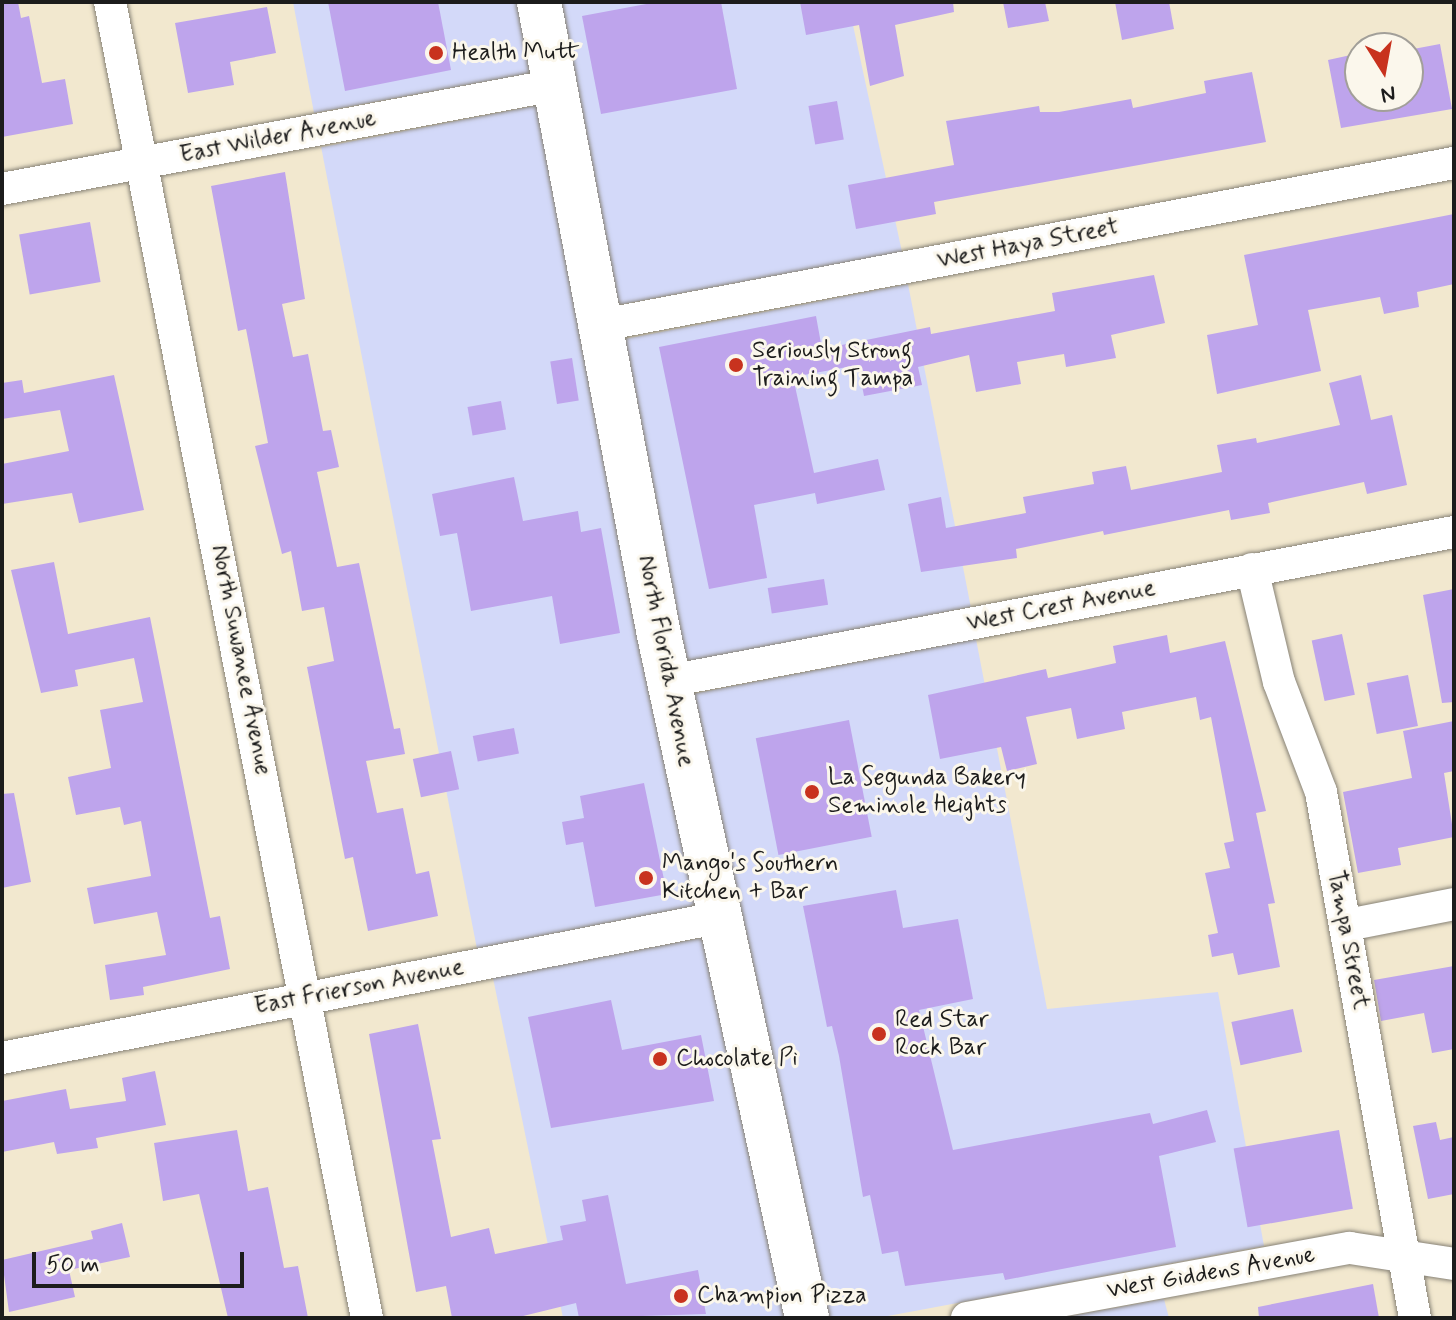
<!DOCTYPE html>
<style>
body{margin:0}
#map{position:relative;width:1456px;height:1320px;overflow:hidden;background:#f2e8cf;font-family:Mynerve,sans-serif}
div>[style]{position:absolute}
[style*='--x']{left:calc(var(--x)*1px);top:calc(var(--y)*1px);width:calc(var(--w)*1px);rotate:calc(var(--a)*1deg)}
.built>*{inset:0;background:#d3d9f9;transform-origin:0 0}
.building>*{inset:0;background:#bea4ec;transform-origin:0 0}
.roads{filter:drop-shadow(0 0 2px #878276) drop-shadow(0 0 2px #878276)}
.minor>*{height:32px;margin:-16px;padding:0 16px;transform-origin:16px;border-radius:16px;background:#fff}
.primary>*{height:44px;margin:-22px;padding:0 22px;transform-origin:22px;border-radius:22px;background:#fff}
.dots>*{width:22px;height:22px;translate:-50% -50%;box-sizing:border-box;border:4px solid #fbf7ec;border-radius:50%}
span{translate:-50% -50%;white-space:nowrap;text-align:center;line-height:1.15;-webkit-text-stroke:6px #fbf7ec;paint-order:stroke}
.poi-label{font-size:24px;color:#1c1c1c}
.left{translate:0 -50%;text-align:left}
.street-label{font-size:24px;color:#1c1c1c}
.frame{position:absolute;inset:0;border:4px solid #1c1c1c;pointer-events:none}
.north{position:absolute;left:1344px;top:32px;width:80px;height:80px;box-sizing:border-box;background:#fbf7ec;border:2px solid #a29f99;border-radius:50%;rotate:169deg;font-size:22px;font-weight:700;line-height:32px;text-align:center;color:#1c1c1c}
.north::after{content:'';display:block;margin:auto;width:28px;height:36px;background:#c8321e;clip-path:polygon(50% 0,100% 100%,50% 72%,0 100%)}
.scale{position:absolute;left:32px;top:1252px;width:212px;height:36px;box-sizing:border-box;border:4px solid #1c1c1c;border-top:0;padding-left:10px;font-size:24px;line-height:28px;white-space:nowrap;color:#1c1c1c;-webkit-text-stroke:6px #fbf7ec;paint-order:stroke}
</style>
<div id="map">
<div class="built">
<div style="clip-path:polygon(293px 2px,524px 2px,537px 72px,314px 113px)"></div>
<div style="clip-path:polygon(553px 2px,848px 2px,902px 252px,613px 306px)"></div>
<div style="left:544px;top:104px;width:816px;height:227px;rotate:79deg"></div>
<div style="left:908px;top:284px;width:329px;height:294px;rotate:79deg"></div>
<div style="clip-path:polygon(976px 639px,1047px 1009px,1218px 992px,1264px 1246px,877px 1318px,822px 1318px,687px 695px)"></div>
<div style="clip-path:polygon(706px 937px,792px 1318px,563px 1318px,493px 978px)"></div>
<div style="clip-path:polygon(1164px 1299px,1169px 1318px,1059px 1318px)"></div>
</div>
<div class="building">
<div style="clip-path:polygon(2px 2px,18px 2px,21px 18px,29px 16px,42px 83px,65px 79px,73px 124px,2px 137px)"></div>
<div style="clip-path:polygon(328px 2px,438px 2px,451px 70px,345px 91px)"></div>
<div style="clip-path:polygon(657px 2px,721px 2px,737px 89px,601px 114px,582px 16px)"></div>
<div style="clip-path:polygon(800px 2px,953px 2px,954px 12px,895px 25px,904px 76px,870px 86px,859px 25px,806px 35px)"></div>
<div style="clip-path:polygon(1003px 2px,1045px 2px,1049px 21px,1008px 28px)"></div>
<div style="clip-path:polygon(1115px 2px,1169px 2px,1174px 29px,1122px 40px)"></div>
<div style="clip-path:polygon(267px 7px,276px 53px,230px 62px,234px 85px,188px 93px,175px 23px)"></div>
<div style="clip-path:polygon(1440px 44px,1452px 109px,1341px 128px,1328px 60px,1360px 53px,1360px 96px,1408px 96px,1408px 50px)"></div>
<div style="clip-path:polygon(1252px 72px,1266px 142px,934px 202px,936px 214px,856px 229px,848px 185px,954px 165px,946px 121px,1039px 106px,1040px 112px,1059px 112px,1131px 99px,1133px 108px,1206px 93px,1204px 81px)"></div>
<div style="left:837px;top:101px;width:39px;height:29px;rotate:80deg"></div>
<div style="clip-path:polygon(285px 172px,305px 299px,282px 304px,293px 357px,308px 354px,323px 431px,331px 430px,339px 467px,317px 472px,337px 567px,359px 563px,394px 729px,400px 728px,405px 754px,366px 761px,377px 813px,403px 808px,416px 874px,429px 871px,438px 916px,368px 931px,353px 857px,345px 859px,307px 667px,334px 661px,324px 607px,302px 611px,291px 551px,282px 554px,255px 446px,268px 443px,246px 329px,238px 331px,211px 186px)"></div>
<div style="clip-path:polygon(1454px 214px,1454px 284px,1417px 292px,1419px 307px,1384px 314px,1380px 297px,1308px 310px,1321px 371px,1217px 394px,1207px 335px,1258px 325px,1244px 255px)"></div>
<div style="left:90px;top:222px;width:61px;height:72px;rotate:80deg"></div>
<div style="clip-path:polygon(1154px 275px,1165px 323px,1111px 335px,1116px 358px,1066px 367px,1064px 354px,1017px 362px,1021px 384px,976px 392px,969px 355px,918px 367px,922px 385px,864px 396px,858px 365px,793px 377px,814px 473px,878px 459px,885px 490px,817px 504px,815px 493px,754px 505px,767px 578px,709px 589px,659px 347px,816px 316px,822px 349px,930px 327px,931px 334px,1055px 311px,1052px 293px)"></div>
<div style="left:572px;top:358px;width:43px;height:22px;rotate:81deg"></div>
<div style="clip-path:polygon(114px 375px,144px 510px,79px 523px,72px 493px,2px 504px,2px 464px,69px 451px,60px 410px,2px 419px,2px 383px,22px 380px,24px 393px)"></div>
<div style="clip-path:polygon(1361px 375px,1371px 420px,1392px 415px,1407px 485px,1367px 494px,1364px 482px,1268px 503px,1270px 513px,1231px 520px,1229px 510px,1104px 535px,1103px 531px,1016px 549px,1017px 558px,921px 572px,908px 504px,941px 497px,946px 528px,1026px 513px,1023px 497px,1094px 484px,1092px 472px,1126px 466px,1131px 490px,1222px 472px,1217px 445px,1256px 438px,1257px 443px,1340px 425px,1329px 383px)"></div>
<div style="left:501px;top:401px;width:29px;height:34px;rotate:80deg"></div>
<div style="clip-path:polygon(514px 477px,523px 521px,578px 511px,581px 532px,601px 528px,620px 633px,560px 644px,552px 596px,471px 611px,457px 533px,440px 536px,432px 494px)"></div>
<div style="clip-path:polygon(54px 562px,68px 634px,150px 617px,210px 918px,220px 916px,230px 969px,143px 987px,144px 995px,110px 1000px,105px 965px,166px 955px,157px 912px,94px 924px,87px 888px,151px 876px,141px 821px,124px 825px,120px 807px,76px 815px,68px 777px,111px 768px,100px 710px,143px 702px,134px 658px,75px 670px,78px 686px,41px 693px,11px 570px)"></div>
<div style="left:824px;top:579px;width:26px;height:57px;rotate:81deg"></div>
<div style="clip-path:polygon(1454px 589px,1454px 702px,1442px 703px,1423px 595px)"></div>
<div style="left:1342px;top:634px;width:62px;height:31px;rotate:78deg"></div>
<div style="clip-path:polygon(1167px 635px,1170px 653px,1225px 641px,1266px 811px,1256px 813px,1275px 903px,1268px 904px,1280px 967px,1238px 975px,1233px 953px,1212px 957px,1208px 935px,1218px 933px,1205px 873px,1230px 868px,1224px 843px,1234px 841px,1211px 717px,1200px 720px,1196px 697px,1122px 712px,1125px 729px,1077px 739px,1071px 708px,1026px 717px,1037px 764px,1007px 771px,1001px 747px,940px 759px,928px 695px,1046px 669px,1048px 678px,1116px 663px,1113px 646px)"></div>
<div style="left:1408px;top:675px;width:52px;height:42px;rotate:79deg"></div>
<div style="left:849px;top:720px;width:119px;height:95px;rotate:79deg"></div>
<div style="clip-path:polygon(1454px 721px,1454px 771px,1444px 773px,1454px 837px,1398px 848px,1401px 865px,1358px 873px,1343px 792px,1412px 778px,1403px 731px)"></div>
<div style="left:514px;top:728px;width:26px;height:42px;rotate:79deg"></div>
<div style="left:451px;top:751px;width:39px;height:39px;rotate:78deg"></div>
<div style="clip-path:polygon(644px 783px,667px 894px,595px 907px,583px 842px,566px 845px,562px 822px,584px 818px,580px 796px)"></div>
<div style="clip-path:polygon(14px 793px,31px 882px,2px 888px,2px 794px)"></div>
<div style="clip-path:polygon(896px 890px,903px 928px,958px 919px,973px 999px,919px 1010px,953px 1150px,1150px 1113px,1153px 1124px,1207px 1110px,1216px 1142px,1159px 1156px,1176px 1247px,1005px 1280px,1003px 1273px,905px 1286px,898px 1251px,882px 1254px,870px 1195px,863px 1197px,839px 1056px,832px 1026px,827px 1027px,803px 906px)"></div>
<div style="clip-path:polygon(1454px 966px,1454px 1049px,1432px 1053px,1424px 1013px,1381px 1021px,1374px 980px)"></div>
<div style="clip-path:polygon(611px 1000px,622px 1050px,701px 1035px,714px 1101px,551px 1128px,528px 1017px)"></div>
<div style="left:1293px;top:1009px;width:44px;height:63px;rotate:78deg"></div>
<div style="clip-path:polygon(418px 1024px,441px 1139px,432px 1140px,451px 1237px,489px 1228px,495px 1254px,563px 1240px,560px 1226px,586px 1221px,582px 1200px,608px 1195px,626px 1284px,698px 1270px,706px 1314px,579px 1318px,576px 1303px,515px 1318px,452px 1318px,446px 1286px,416px 1292px,369px 1034px)"></div>
<div style="clip-path:polygon(155px 1071px,166px 1125px,96px 1138px,98px 1148px,57px 1154px,54px 1142px,2px 1152px,2px 1101px,66px 1089px,70px 1109px,126px 1101px,122px 1078px)"></div>
<div style="clip-path:polygon(1436px 1122px,1440px 1140px,1454px 1137px,1454px 1194px,1428px 1199px,1413px 1126px)"></div>
<div style="clip-path:polygon(237px 1130px,248px 1191px,268px 1187px,284px 1268px,298px 1266px,308px 1318px,228px 1318px,199px 1194px,163px 1201px,154px 1143px)"></div>
<div style="left:1339px;top:1130px;width:80px;height:107px;rotate:80deg"></div>
<div style="clip-path:polygon(122px 1223px,130px 1257px,69px 1270px,75px 1297px,9px 1312px,2px 1260px,93px 1239px,91px 1231px)"></div>
<div style="clip-path:polygon(1373px 1284px,1379px 1318px,1259px 1318px,1258px 1307px)"></div>
</div>
<div class="roads">
<div class="minor">
<div style="--x:110;--y:2;--w:1341;--a:78.95"></div>
<div style="--x:2;--y:189;--w:563;--a:-10.65"></div>
<div style="--x:602;--y:325;--w:867;--a:-10.77"></div>
<div style="--x:1252;--y:569;--w:116;--a:76.6"></div>
<div style="--x:1279;--y:682;--w:118;--a:69.1"></div>
<div style="--x:1321;--y:792;--w:534;--a:79.87"></div>
<div style="--x:669;--y:681;--w:799;--a:-10.75"></div>
<div style="--x:1347;--y:925;--w:109;--a:-11.1"></div>
<div style="--x:2;--y:1058;--w:729;--a:-11.08"></div>
<div style="--x:967;--y:1318;--w:389;--a:-10.4"></div>
<div style="--x:1350;--y:1248;--w:105;--a:8.7"></div>
</div>
<div class="primary">
<div style="--x:539;--y:2;--w:644;--a:79.27"></div>
<div style="--x:659;--y:635;--w:699;--a:77.77"></div>
</div>
</div>
<div class="dots">
<div style="left:436px;top:53px;background:#c8321e"></div>
<div style="left:736px;top:365px;background:#c8321e"></div>
<div style="left:812px;top:792px;background:#c8321e"></div>
<div style="left:646px;top:878px;background:#c8321e"></div>
<div style="left:879px;top:1034px;background:#c8321e"></div>
<div style="left:660px;top:1059px;background:#c8321e"></div>
<div style="left:681px;top:1296px;background:#c8321e"></div>
</div>
<div class="poi-label">
<span class="left" style="left:452px;top:53px">Health Mutt</span>
<span class="left" style="left:752px;top:365px">Seriously Strong<br>Training Tampa</span>
<span class="left" style="left:828px;top:792px">La Segunda Bakery<br>Seminole Heights</span>
<span class="left" style="left:662px;top:878px">Mango's Southern<br>Kitchen + Bar</span>
<span class="left" style="left:895px;top:1034px">Red Star<br>Rock Bar</span>
<span class="left" style="left:676px;top:1059px">Chocolate Pi</span>
<span class="left" style="left:697px;top:1296px">Champion Pizza</span>
</div>
<div class="street-label">
<span style="left:278px;top:137px;rotate:-11deg">East Wilder Avenue</span>
<span style="left:1028px;top:244px;rotate:-11deg">West Haya Street</span>
<span style="left:1061px;top:606px;rotate:-11deg">West Crest Avenue</span>
<span style="left:241px;top:660px;rotate:79deg">North Suwanee Avenue</span>
<span style="left:666px;top:661px;rotate:79deg">North Florida Avenue</span>
<span style="left:1348px;top:940px;rotate:79deg">Tampa Street</span>
<span style="left:359px;top:987px;rotate:-11deg">East Frierson Avenue</span>
<span style="left:1211px;top:1273px;rotate:-10deg">West Giddens Avenue</span>
</div>
<div class="frame"></div>
<div class="north">N</div>
<div class="scale">50 m</div>
</div>
